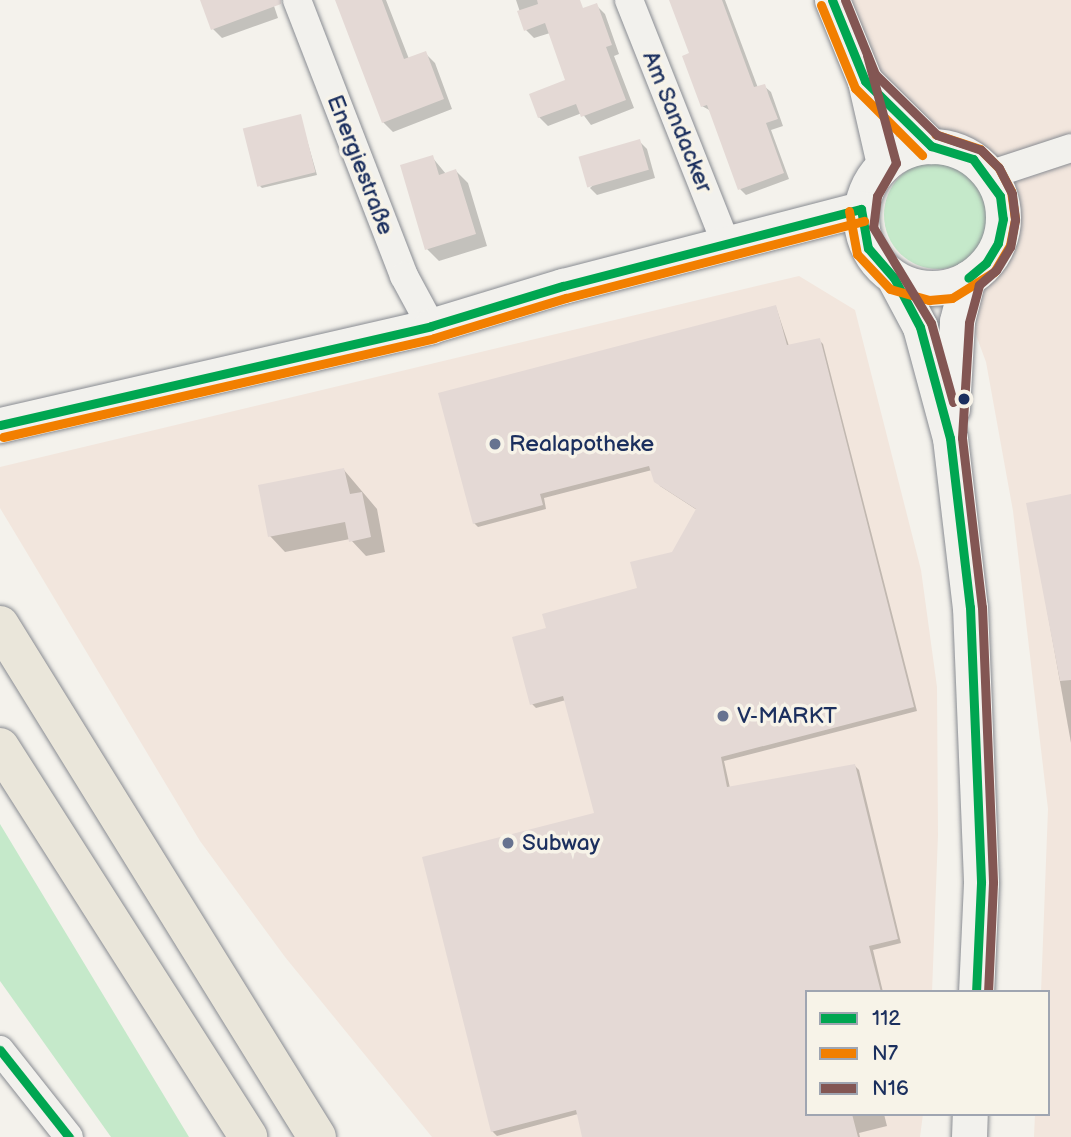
<!DOCTYPE html>
<meta charset="utf-8">
<style>
body{margin:0}
#map{position:relative;width:1071px;height:1137px;overflow:hidden;background:#f4f2ec;font-family:"Balsamiq Sans",sans-serif}
div>[style]{position:absolute}
[style*='--x']{left:calc(var(--x)*1px);top:calc(var(--y)*1px);width:calc(var(--w)*1px);rotate:calc(var(--a)*1deg)}
.built>*{inset:0;background:#f2e6dd}
.green>*{inset:0;background:#c5e9ca}
.round{border-radius:50%}
.shadow>*{inset:0;background:#0003}
.building>*{inset:0;background:#e4d9d5;transform-origin:0 0}
.roads{filter:drop-shadow(0 0 2px #898c92) drop-shadow(0 0 2px #898c92)}
.minor>*{height:28px;margin:-14px;padding:0 14px;transform-origin:14px;border-radius:14px;background:#f2f1ed}
.tertiary>*{height:35px;margin:-17.5px;padding:0 17.5px;transform-origin:17.5px;border-radius:17.5px;background:#f2f1ed}
.tertiary>.ring{margin:-17.5px;padding:0;box-sizing:content-box;background:none;border:35px solid #f2f1ed;border-radius:50%}
.motorway>*{height:38px;margin:-19px;padding:0 19px;transform-origin:19px;border-radius:19px;background:#eae6da}
.bus-1>*{height:9px;margin:-4.5px;padding:0 4.5px;transform-origin:4.5px;border-radius:4.5px;background:#00a651}
.bus-2>*{height:9px;margin:-4.5px;padding:0 4.5px;transform-origin:4.5px;border-radius:4.5px;background:#f27f00}
.bus-3>*{height:9px;margin:-4.5px;padding:0 4.5px;transform-origin:4.5px;border-radius:4.5px;background:#835653}
.dots>*{width:19px;height:19px;translate:-50% -50%;box-sizing:border-box;border:4px solid #f7f3e8;border-radius:50%}
span{translate:-50% -50%;white-space:nowrap;text-align:center;line-height:1.15;-webkit-text-stroke:7px #f7f3e8;paint-order:stroke}
.street-label{font-size:23px;color:#1b2f5e}
.poi-label{font-size:23px;color:#1b2f5e}
.left{translate:0 -50%;text-align:left}
.legend{position:absolute;left:805px;top:990px;width:245px;height:126px;box-sizing:border-box;background:#f7f3e8;border:2px solid #9fa5b1;margin:0;padding:9px 12px;list-style:none;font-size:21px;color:#1b2f5e}
.legend li{display:flex;align-items:center;gap:14px;height:35px}
.legend b{width:35px;border:2px solid #9fa5b1}
</style>
<div id="map">
<div class="built">
<div style="clip-path:polygon(852px 0,1071px 0,1071px 1137px,1034px 1137px,1035px 1114px,1048px 1114px,1048px 992px,1041px 992px,1048px 809px,1013px 511px,986px 362px)"></div>
<div style="clip-path:polygon(799px 276px,855px 310px,921px 570px,937px 687px,938px 835px,932px 992px,807px 992px,807px 1114px,923px 1114px,920px 1137px,432px 1137px,285px 957px,200px 841px,0 508px,0 467px)"></div>
</div>
<div class="green">
<div class="round" style="left:884px;top:161px;width:108px;height:108px"></div>
<div style="clip-path:polygon(0 824px,189px 1137px,111px 1137px,0 981px)"></div>
</div>
<div class="shadow">
<div style="clip-path:polygon(203px 0,272px 0,278px 18px,222px 38px,213px 29px)"></div>
<div style="clip-path:polygon(336px 0,386px 0,409px 59px,425px 53px,435px 63px,452px 109px,393px 132px,383px 122px)"></div>
<div style="clip-path:polygon(516px 0,570px 0,574px 13px,596px 5px,605px 14px,619px 54px,614px 56px,634px 108px,591px 125px,582px 113px,548px 126px,539px 117px,567px 81px,550px 33px,534px 38px,526px 30px)"></div>
<div style="clip-path:polygon(671px 0,725px 0,758px 88px,764px 86px,771px 92px,783px 126px,771px 130px,789px 179px,746px 195px,740px 189px,711px 111px,702px 106px,691px 54px)"></div>
<div style="clip-path:polygon(300px 116px,317px 175px,262px 188px,259px 185px)"></div>
<div style="clip-path:polygon(639px 141px,647px 149px,655px 178px,597px 195px,590px 188px)"></div>
<div style="clip-path:polygon(432px 157px,446px 174px,456px 171px,468px 183px,487px 246px,439px 261px,427px 249px)"></div>
<div style="clip-path:polygon(776px 307px,789px 346px,819px 340px,823px 344px,917px 711px,724px 761px,730px 788px,855px 766px,859px 770px,901px 943px,873px 950px,883px 992px,807px 992px,807px 1114px,884px 1114px,887px 1126px,859px 1133px,860px 1137px,584px 1137px,578px 1114px,497px 1136px,492px 1131px,596px 814px,566px 700px,536px 708px,532px 704px,548px 630px,639px 589px,673px 554px,697px 510px,660px 486px,652px 470px,544px 498px,546px 509px,478px 527px,474px 523px)"></div>
<div style="clip-path:polygon(344px 470px,377px 509px,385px 552px,366px 556px,350px 539px,285px 552px,270px 536px)"></div>
<div style="clip-path:polygon(1071px 496px,1071px 743px,1028px 504px)"></div>
</div>
<div class="building">
<div style="clip-path:polygon(200px 0,281px 0,281px 4px,211px 30px)"></div>
<div style="clip-path:polygon(335px 0,382px 0,404px 59px,426px 51px,444px 99px,382px 123px)"></div>
<div style="clip-path:polygon(537px 0,580px 0,583px 8px,597px 3px,612px 45px,606px 47px,626px 100px,581px 117px,576px 104px,538px 118px,529px 94px,565px 80px,545px 23px,524px 31px,517px 11px,538px 4px)"></div>
<div style="clip-path:polygon(669px 0,722px 0,754px 87px,765px 84px,769px 96px,778px 119px,766px 123px,784px 173px,738px 190px,707px 105px,701px 107px,682px 56px,689px 53px)"></div>
<div style="left:301px;top:114px;width:60px;height:60px;rotate:76deg"></div>
<div style="left:640px;top:139px;width:32px;height:64px;rotate:74deg"></div>
<div style="clip-path:polygon(433px 155px,439px 175px,456px 169px,476px 234px,425px 250px,400px 165px)"></div>
<div style="clip-path:polygon(776px 305px,787px 345px,820px 338px,914px 707px,721px 757px,727px 787px,855px 764px,898px 939px,869px 946px,881px 992px,807px 992px,807px 1114px,852px 1114px,858px 1137px,582px 1137px,576px 1110px,491px 1132px,422px 857px,594px 813px,563px 696px,530px 705px,512px 637px,546px 628px,542px 614px,637px 588px,630px 562px,672px 552px,696px 509px,654px 482px,649px 466px,540px 494px,543px 505px,473px 524px,438px 393px)"></div>
<div style="clip-path:polygon(344px 468px,350px 494px,362px 492px,371px 537px,349px 542px,345px 522px,268px 537px,258px 485px)"></div>
<div style="clip-path:polygon(1071px 494px,1071px 680px,1060px 681px,1026px 503px)"></div>
</div>
<div class="roads">
<div class="minor">
<div style="--x:297;--y:0;--w:296;--a:68.8"></div>
<div style="--x:404;--y:276;--w:57;--a:61.6"></div>
<div style="--x:629;--y:0;--w:263;--a:68.3"></div>
<div style="--x:989;--y:175;--w:86;--a:-18.2"></div>
<div style="--x:0;--y:1050;--w:111;--a:51.6"></div>
</div>
<div class="tertiary">
<div style="--x:832;--y:0;--w:87;--a:67.8"></div>
<div style="--x:865;--y:81;--w:85;--a:77.1"></div>
<div style="--x:865;--y:81;--w:93;--a:44.6"></div>
<div class="ring" style="left:861px;top:146px;width:107px;height:107px"></div>
<div style="--x:894;--y:278;--w:55;--a:62"></div>
<div style="--x:920;--y:327;--w:115;--a:74.9"></div>
<div style="--x:950;--y:438;--w:170;--a:83.3"></div>
<div style="--x:970;--y:607;--w:276;--a:87.7"></div>
<div style="--x:981;--y:883;--w:109;--a:92.6"></div>
<div style="--x:952;--y:409;--w:88;--a:-86.7"></div>
<div style="--x:957;--y:321;--w:44;--a:-75.7"></div>
<div style="--x:0;--y:425;--w:442;--a:-12.9"></div>
<div style="--x:431;--y:326;--w:138;--a:-16.9"></div>
<div style="--x:563;--y:286;--w:308;--a:-14.5"></div>
<div style="--x:969;--y:1137;--w:23;--a:-88"></div>
</div>
<div class="motorway">
<div style="--x:0;--y:625;--w:602;--a:58.24"></div>
<div style="--x:0;--y:747;--w:462;--a:57.5"></div>
</div>
</div>
<div class="bus-1">
<div style="--x:832;--y:0;--w:87;--a:67.8"></div>
<div style="--x:865;--y:81;--w:93;--a:44.6"></div>
<div style="--x:931;--y:146;--w:44;--a:17.2"></div>
<div style="--x:973;--y:159;--w:46;--a:53.9"></div>
<div style="--x:1000;--y:196;--w:23;--a:83"></div>
<div style="--x:1003;--y:219;--w:25;--a:102"></div>
<div style="--x:998;--y:243;--w:23;--a:121"></div>
<div style="--x:986;--y:263;--w:23;--a:140"></div>
<div style="--x:0;--y:425;--w:442;--a:-12.9"></div>
<div style="--x:431;--y:326;--w:138;--a:-16.9"></div>
<div style="--x:563;--y:286;--w:308;--a:-14.5"></div>
<div style="--x:861;--y:209;--w:40;--a:80"></div>
<div style="--x:868;--y:248;--w:40;--a:49"></div>
<div style="--x:894;--y:278;--w:55;--a:62"></div>
<div style="--x:920;--y:327;--w:115;--a:74.9"></div>
<div style="--x:950;--y:438;--w:170;--a:83.3"></div>
<div style="--x:970;--y:607;--w:276;--a:87.7"></div>
<div style="--x:981;--y:883;--w:109;--a:92.6"></div>
<div style="--x:0;--y:1050;--w:111;--a:51.6"></div>
</div>
<div class="bus-2">
<div style="--x:821;--y:5;--w:90;--a:67.7"></div>
<div style="--x:855;--y:88;--w:95;--a:45"></div>
<div style="--x:849;--y:211;--w:44;--a:79.5"></div>
<div style="--x:857;--y:254;--w:48;--a:46.7"></div>
<div style="--x:890;--y:289;--w:41;--a:15.8"></div>
<div style="--x:929;--y:300;--w:23;--a:-5"></div>
<div style="--x:952;--y:298;--w:49;--a:-31.8"></div>
<div style="--x:994;--y:272;--w:31;--a:-59"></div>
<div style="--x:1010;--y:245;--w:26;--a:-79"></div>
<div style="--x:1015;--y:219;--w:28;--a:-98"></div>
<div style="--x:1011;--y:191;--w:27;--a:-118"></div>
<div style="--x:998;--y:167;--w:25;--a:-135"></div>
<div style="--x:980;--y:149;--w:47;--a:-161.6"></div>
<div style="--x:3;--y:437;--w:442;--a:-12.9"></div>
<div style="--x:434;--y:338;--w:138;--a:-16.9"></div>
<div style="--x:566;--y:298;--w:308;--a:-14.5"></div>
</div>
<div class="bus-3">
<div style="--x:845;--y:0;--w:80;--a:67.9"></div>
<div style="--x:875;--y:74;--w:87;--a:44.5"></div>
<div style="--x:937;--y:135;--w:46;--a:18.8"></div>
<div style="--x:981;--y:150;--w:25;--a:45"></div>
<div style="--x:999;--y:168;--w:29;--a:63"></div>
<div style="--x:1012;--y:194;--w:26;--a:83"></div>
<div style="--x:1015;--y:220;--w:27;--a:100"></div>
<div style="--x:1010;--y:247;--w:27;--a:121"></div>
<div style="--x:996;--y:270;--w:23;--a:139"></div>
<div style="--x:979;--y:285;--w:39;--a:105"></div>
<div style="--x:969;--y:323;--w:115;--a:93.5"></div>
<div style="--x:962;--y:438;--w:170;--a:83.3"></div>
<div style="--x:982;--y:607;--w:276;--a:87.7"></div>
<div style="--x:993;--y:883;--w:109;--a:92.6"></div>
<div style="--x:867;--y:55;--w:112;--a:75"></div>
<div style="--x:896;--y:163;--w:38;--a:120"></div>
<div style="--x:877;--y:196;--w:31;--a:97"></div>
<div style="--x:873;--y:227;--w:112;--a:58.9"></div>
<div style="--x:931;--y:323;--w:82;--a:74.4"></div>
</div>
<div class="dots">
<div style="left:964px;top:399px;background:#1b2f5e"></div>
<div style="left:495px;top:444px;background:#677390"></div>
<div style="left:723px;top:716px;background:#677390"></div>
<div style="left:508px;top:843px;background:#677390"></div>
</div>
<div class="street-label">
<span style="left:677px;top:122px;rotate:68deg">Am Sandacker</span>
<span style="left:360px;top:165px;rotate:69deg">Energiestraße</span>
</div>
<div class="poi-label">
<span class="left" style="left:509px;top:444px">Realapotheke</span>
<span class="left" style="left:737px;top:716px">V-MARKT</span>
<span class="left" style="left:522px;top:843px">Subway</span>
</div>
<ul class="legend">
<li><b style="height:9px;background:#00a651"></b>112</li>
<li><b style="height:9px;background:#f27f00"></b>N7</li>
<li><b style="height:9px;background:#835653"></b>N16</li>
</ul>
</div>
